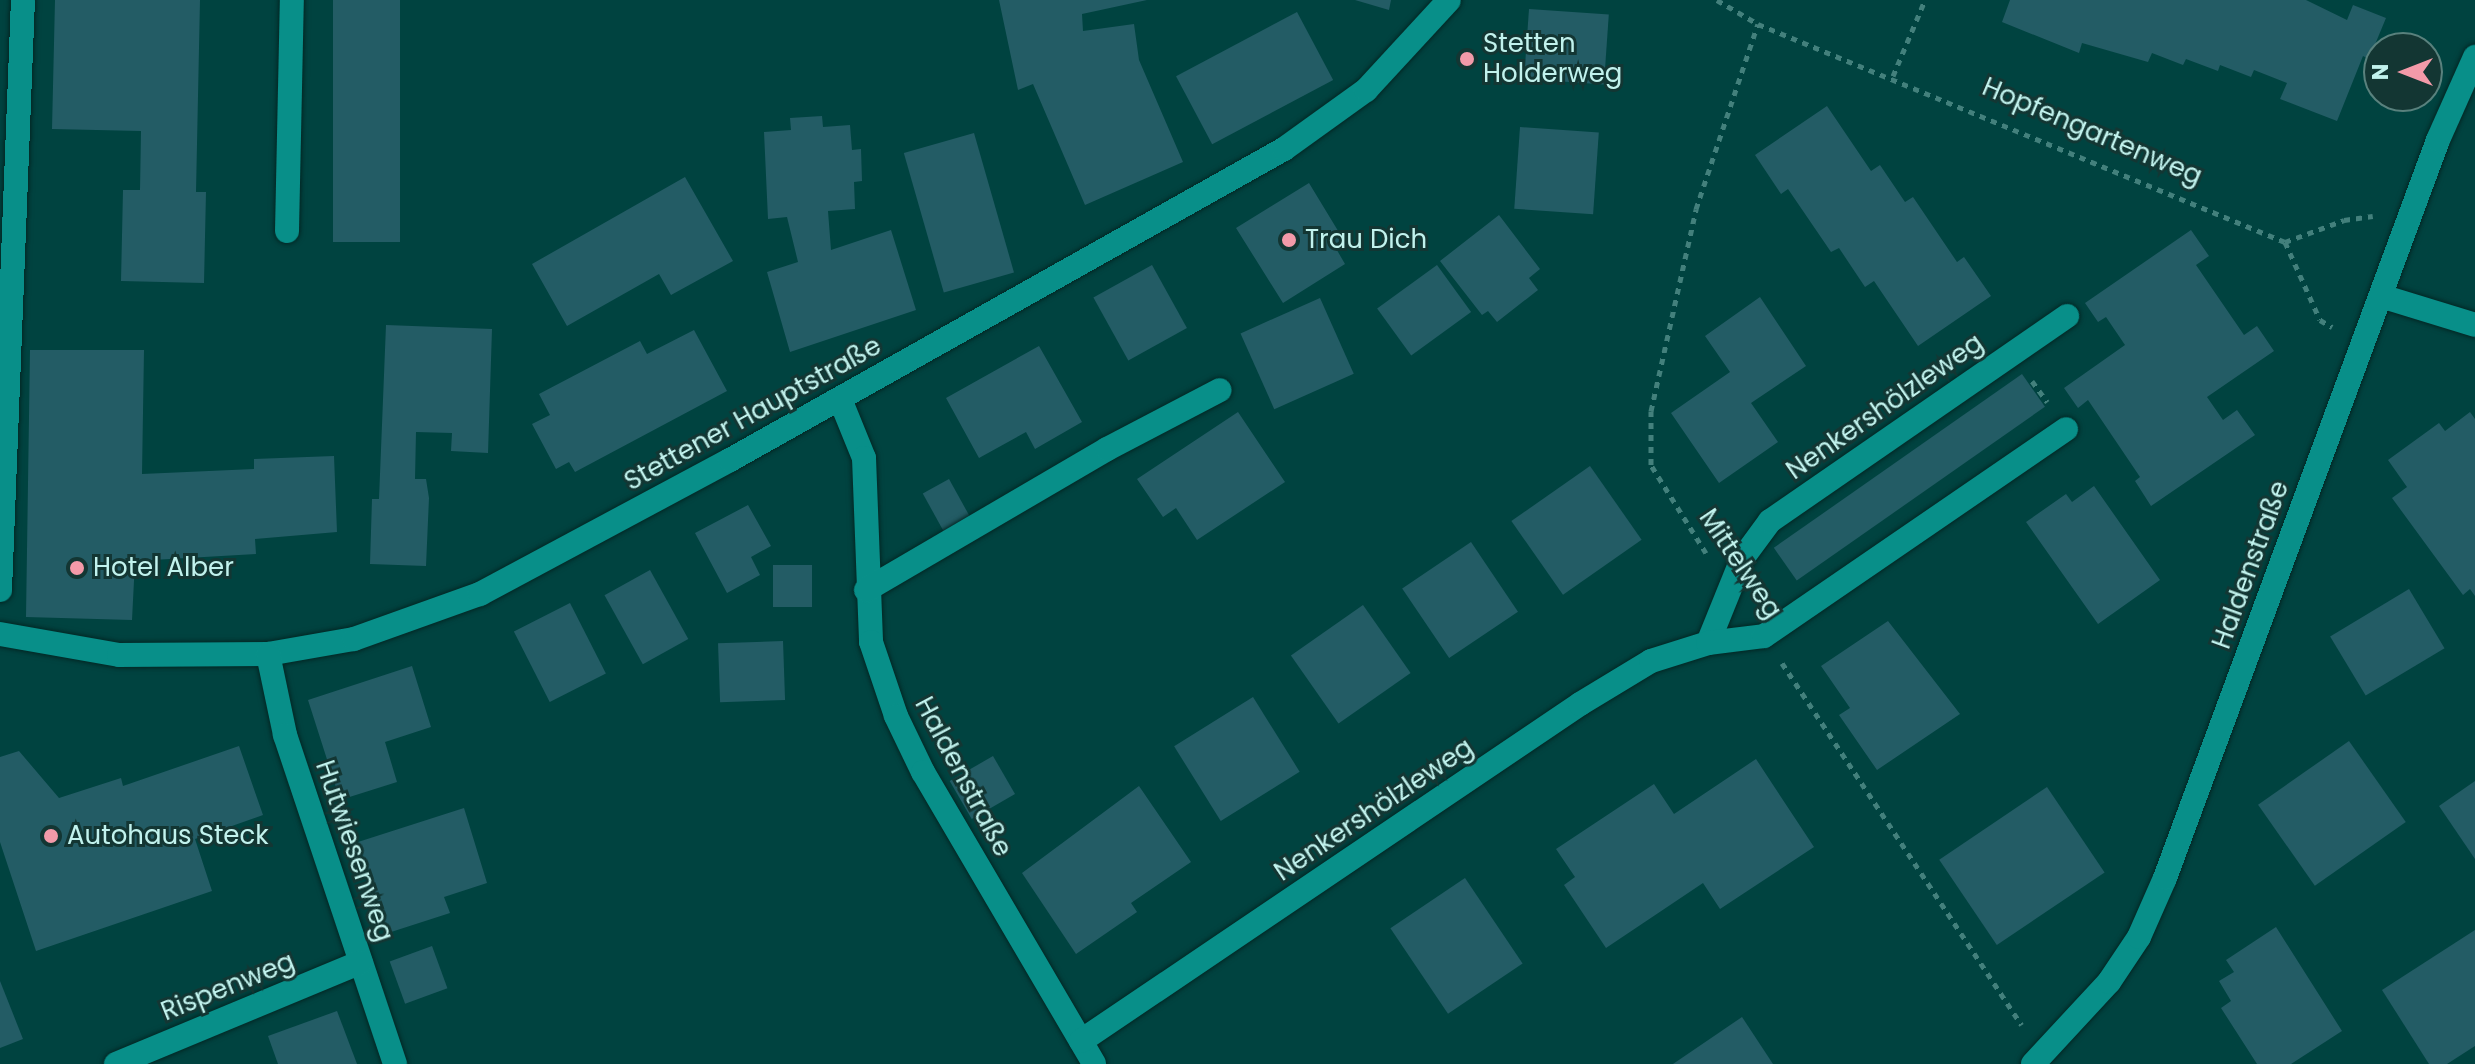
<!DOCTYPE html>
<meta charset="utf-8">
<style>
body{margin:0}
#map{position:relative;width:2475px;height:1064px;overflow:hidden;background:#004340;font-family:Poppins,sans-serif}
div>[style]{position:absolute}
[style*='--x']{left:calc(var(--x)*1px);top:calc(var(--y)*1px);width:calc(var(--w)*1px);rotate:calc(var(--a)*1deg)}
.building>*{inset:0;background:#235c65;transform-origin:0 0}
.path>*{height:5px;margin-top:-2.5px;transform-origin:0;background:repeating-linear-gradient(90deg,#43807c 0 6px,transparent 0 12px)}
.roads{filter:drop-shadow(0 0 2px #032724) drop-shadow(0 0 2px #032724)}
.minor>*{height:24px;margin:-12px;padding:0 12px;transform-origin:12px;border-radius:12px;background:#088f89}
.dots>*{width:22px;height:22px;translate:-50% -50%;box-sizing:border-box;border:4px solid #133633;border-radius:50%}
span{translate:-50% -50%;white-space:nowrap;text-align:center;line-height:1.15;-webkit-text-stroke:6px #133633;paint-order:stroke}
.poi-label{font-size:26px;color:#c1f2ed}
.left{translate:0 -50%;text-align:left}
.street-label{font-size:26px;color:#c1f2ed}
.north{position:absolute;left:2363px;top:32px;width:80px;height:80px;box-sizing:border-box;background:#133633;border:2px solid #59817d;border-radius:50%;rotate:270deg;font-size:22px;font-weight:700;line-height:32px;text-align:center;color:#c1f2ed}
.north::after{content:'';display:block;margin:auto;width:28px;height:36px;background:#f39aa9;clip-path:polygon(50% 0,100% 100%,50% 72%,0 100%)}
</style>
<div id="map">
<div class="building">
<div style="clip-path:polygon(55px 0,200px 0,196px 192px,206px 192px,204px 283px,121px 281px,123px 190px,140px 190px,141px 131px,52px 129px)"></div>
<div style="left:333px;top:0;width:67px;height:242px"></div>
<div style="clip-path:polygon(999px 0,1147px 0,1082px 14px,1083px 31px,1134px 24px,1139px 60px,1183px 162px,1085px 205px,1033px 84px,1018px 90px)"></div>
<div style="clip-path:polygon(1355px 0,1391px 0,1389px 10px)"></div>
<div style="clip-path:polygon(2010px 0,2306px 0,2347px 20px,2353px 5px,2386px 18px,2369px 59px,2363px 56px,2337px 121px,2280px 99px,2287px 83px,2254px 70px,2251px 77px,2220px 65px,2218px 71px,2186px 59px,2183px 65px,2152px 53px,2148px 62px,2082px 43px,2079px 53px,2002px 22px)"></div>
<div style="left:1529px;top:9px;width:80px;height:70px;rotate:4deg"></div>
<div style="left:1297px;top:12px;width:77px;height:137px;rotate:62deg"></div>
<div style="clip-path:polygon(1827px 106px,1871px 171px,1880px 165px,1905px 202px,1913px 197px,1957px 262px,1964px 257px,1991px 296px,1918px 346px,1874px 281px,1865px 287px,1839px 248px,1831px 252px,1788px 189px,1781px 194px,1755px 155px)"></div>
<div style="clip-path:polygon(822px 116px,823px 127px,850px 125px,852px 150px,861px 149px,862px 181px,854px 182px,855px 209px,828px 211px,831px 250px,891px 230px,916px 310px,790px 352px,767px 272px,798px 262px,787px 217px,768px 219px,764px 132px,791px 130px,790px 118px)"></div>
<div style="left:1520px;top:127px;width:79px;height:82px;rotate:4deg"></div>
<div style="left:974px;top:133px;width:145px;height:73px;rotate:74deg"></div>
<div style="clip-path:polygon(685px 177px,733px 261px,671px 295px,659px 274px,567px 326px,532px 264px)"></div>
<div style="clip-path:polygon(1309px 183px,1343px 239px,1334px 245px,1345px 264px,1283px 303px,1236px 228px)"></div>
<div style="clip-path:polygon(1499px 215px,1540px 269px,1529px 278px,1538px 290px,1497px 322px,1488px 311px,1482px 315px,1440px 261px)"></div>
<div style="clip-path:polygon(2191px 230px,2209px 256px,2196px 265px,2244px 335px,2257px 326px,2274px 351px,2207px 397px,2223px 420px,2237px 410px,2255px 435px,2151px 506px,2135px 481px,2140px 477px,2088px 400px,2078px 408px,2064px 388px,2125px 345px,2106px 317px,2098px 322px,2085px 303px)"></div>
<div style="left:1152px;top:265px;width:72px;height:67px;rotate:61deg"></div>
<div style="left:1437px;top:265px;width:58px;height:74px;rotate:54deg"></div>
<div style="clip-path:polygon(1760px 297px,1806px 366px,1751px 403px,1778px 442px,1719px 483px,1671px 413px,1730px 372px,1705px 336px)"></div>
<div style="left:1320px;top:298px;width:83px;height:87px;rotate:66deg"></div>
<div style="clip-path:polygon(386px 325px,492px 329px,488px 453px,451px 451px,452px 433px,416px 432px,415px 479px,426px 479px,429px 498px,426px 566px,370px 564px,372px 499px,379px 499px)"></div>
<div style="clip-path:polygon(694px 330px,727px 391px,575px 472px,569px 462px,556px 469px,532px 424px,550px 415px,539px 394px,640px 341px,647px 354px)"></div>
<div style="clip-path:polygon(1039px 346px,1082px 422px,1035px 449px,1026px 432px,979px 458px,946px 398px)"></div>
<div style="clip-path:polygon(30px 350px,144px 350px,142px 474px,254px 469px,254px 459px,334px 456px,337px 532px,255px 539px,256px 554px,135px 561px,132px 620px,26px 617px)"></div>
<div style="left:2022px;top:374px;width:40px;height:303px;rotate:55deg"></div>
<div style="clip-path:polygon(1238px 412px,1285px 482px,1197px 540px,1176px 508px,1163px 517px,1137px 479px)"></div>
<div style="clip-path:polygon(2470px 412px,2475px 419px,2475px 596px,2470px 589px,2463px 595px,2392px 498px,2407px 487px,2388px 460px,2439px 423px,2445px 431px)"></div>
<div style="left:1590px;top:466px;width:90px;height:96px;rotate:55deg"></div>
<div style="left:949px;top:479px;width:45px;height:30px;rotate:61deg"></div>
<div style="clip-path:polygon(2094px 486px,2160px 580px,2098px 624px,2026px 522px,2066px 494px,2072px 502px)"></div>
<div style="clip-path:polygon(748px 505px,771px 546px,751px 557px,760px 575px,727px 593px,695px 533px)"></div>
<div style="left:1471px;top:542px;width:84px;height:83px;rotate:56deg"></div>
<div style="left:812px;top:565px;width:42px;height:39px;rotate:90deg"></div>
<div style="left:650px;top:570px;width:79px;height:52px;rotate:61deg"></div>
<div style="left:2409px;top:589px;width:69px;height:92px;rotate:59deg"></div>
<div style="left:570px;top:603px;width:79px;height:63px;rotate:63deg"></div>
<div style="left:1363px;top:605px;width:83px;height:88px;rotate:55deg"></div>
<div style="clip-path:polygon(1888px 621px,1960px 714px,1877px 770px,1839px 715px,1850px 708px,1821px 666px)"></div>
<div style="left:783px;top:641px;width:59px;height:65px;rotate:88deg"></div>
<div style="clip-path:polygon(412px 666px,431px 727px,385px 742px,397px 782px,340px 800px,308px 700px)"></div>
<div style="left:1253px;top:697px;width:88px;height:93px;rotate:58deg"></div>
<div style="left:2349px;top:741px;width:99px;height:111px;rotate:55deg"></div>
<div style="clip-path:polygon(239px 746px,263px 815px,195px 839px,212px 891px,36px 951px,0 842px,0 757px,19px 751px,59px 798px,121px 778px,123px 786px)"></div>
<div style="left:993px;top:756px;width:44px;height:50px;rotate:60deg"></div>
<div style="clip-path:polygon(1756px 759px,1814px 847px,1720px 909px,1703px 883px,1606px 948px,1564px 885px,1575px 877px,1556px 849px,1654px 784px,1674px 814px)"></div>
<div style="clip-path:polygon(2475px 781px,2475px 859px,2439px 806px)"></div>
<div style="clip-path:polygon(1139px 786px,1191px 862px,1131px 903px,1137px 912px,1076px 954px,1022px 873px)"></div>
<div style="left:2047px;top:787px;width:103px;height:130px;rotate:56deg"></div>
<div style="clip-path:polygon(464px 808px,487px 883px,444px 897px,450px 913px,388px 933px,358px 842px)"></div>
<div style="left:1465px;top:878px;width:103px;height:90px;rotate:56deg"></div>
<div style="clip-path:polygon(2276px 927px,2342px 1031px,2291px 1064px,2257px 1064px,2221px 1008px,2231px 1001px,2219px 981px,2234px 972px,2226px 960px)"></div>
<div style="clip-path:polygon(2475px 930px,2475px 1046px,2447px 1064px,2429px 1064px,2382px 990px)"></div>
<div style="left:432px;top:946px;width:45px;height:45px;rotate:70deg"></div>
<div style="clip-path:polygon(0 981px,23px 1039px,0 1048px)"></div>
<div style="clip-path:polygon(337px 1011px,357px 1064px,278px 1064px,268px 1036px)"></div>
<div style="clip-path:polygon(1742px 1017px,1773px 1064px,1673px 1064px)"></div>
</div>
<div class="path">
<div style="--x:1717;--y:0;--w:48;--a:30.3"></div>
<div style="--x:1758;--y:24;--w:570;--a:22.47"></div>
<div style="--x:2285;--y:242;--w:63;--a:-20.4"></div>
<div style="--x:2344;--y:220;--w:29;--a:-8"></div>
<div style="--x:1893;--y:76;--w:82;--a:-67.2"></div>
<div style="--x:2285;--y:242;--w:85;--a:65.8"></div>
<div style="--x:2320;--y:320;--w:14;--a:30"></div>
<div style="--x:2032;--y:381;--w:26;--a:54"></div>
<div style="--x:1706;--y:553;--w:104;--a:-122"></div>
<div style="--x:1651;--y:465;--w:54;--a:-90"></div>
<div style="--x:1651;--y:411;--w:207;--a:-77.4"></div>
<div style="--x:1696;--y:209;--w:195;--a:-71.5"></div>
<div style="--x:1782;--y:663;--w:434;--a:56.5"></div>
</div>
<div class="roads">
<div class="minor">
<div style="--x:287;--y:231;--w:231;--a:-88.8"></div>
<div style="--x:2381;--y:296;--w:98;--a:17.1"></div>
<div style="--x:840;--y:399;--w:64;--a:67.9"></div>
<div style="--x:864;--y:458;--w:184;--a:87.8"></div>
<div style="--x:871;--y:642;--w:78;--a:71.3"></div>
<div style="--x:896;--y:716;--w:62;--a:64.3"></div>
<div style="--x:923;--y:772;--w:338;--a:59.6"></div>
<div style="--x:0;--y:590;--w:590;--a:-87.77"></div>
<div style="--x:866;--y:590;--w:279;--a:-30.3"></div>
<div style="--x:1107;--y:449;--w:127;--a:-27.6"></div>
<div style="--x:0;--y:634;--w:121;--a:10"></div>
<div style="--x:119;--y:655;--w:149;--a:-0.4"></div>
<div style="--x:268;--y:654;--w:87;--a:-9.9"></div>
<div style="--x:354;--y:639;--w:134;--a:-19.7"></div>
<div style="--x:480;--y:594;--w:284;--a:-28.2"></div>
<div style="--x:730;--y:460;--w:635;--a:-29.31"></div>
<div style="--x:1284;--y:149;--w:101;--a:-35.7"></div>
<div style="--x:1366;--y:90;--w:122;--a:-47.3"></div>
<div style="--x:1708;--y:643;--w:91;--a:-68"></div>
<div style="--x:1742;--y:559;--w:47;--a:-53.6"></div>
<div style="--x:1770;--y:521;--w:361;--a:-34.6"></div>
<div style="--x:268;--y:654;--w:83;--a:78.1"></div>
<div style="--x:285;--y:735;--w:347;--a:71.5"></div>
<div style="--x:1081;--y:1041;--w:602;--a:-34.03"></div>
<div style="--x:1580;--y:704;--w:83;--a:-31.2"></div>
<div style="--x:1651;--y:661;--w:60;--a:-17.5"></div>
<div style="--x:1708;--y:643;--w:56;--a:-7.1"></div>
<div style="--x:1764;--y:636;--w:366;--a:-34.4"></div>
<div style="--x:116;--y:1064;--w:265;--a:-22.6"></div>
<div style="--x:2033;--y:1064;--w:112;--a:-47.2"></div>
<div style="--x:2109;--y:982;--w:54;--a:-56.3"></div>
<div style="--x:2139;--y:937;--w:64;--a:-66.2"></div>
<div style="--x:2165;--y:878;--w:787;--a:-69.7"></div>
<div style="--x:2438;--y:140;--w:91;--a:-66"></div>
</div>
</div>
<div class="dots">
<div style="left:1467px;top:59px;background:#f39aa9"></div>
<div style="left:1289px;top:240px;background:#f39aa9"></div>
<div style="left:77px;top:568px;background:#f39aa9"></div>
<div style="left:51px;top:836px;background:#f39aa9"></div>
</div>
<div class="poi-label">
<span class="left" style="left:1483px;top:59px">Stetten<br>Holderweg</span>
<span class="left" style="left:1305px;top:240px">Trau Dich</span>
<span class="left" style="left:93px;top:568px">Hotel Alber</span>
<span class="left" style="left:67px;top:836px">Autohaus Steck</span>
</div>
<div class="street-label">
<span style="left:2092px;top:132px;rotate:23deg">Hopfengartenweg</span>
<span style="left:1885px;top:407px;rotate:-35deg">Nenkershölzleweg</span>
<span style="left:753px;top:414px;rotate:-29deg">Stettener Hauptstraße</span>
<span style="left:1740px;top:564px;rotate:56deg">Mittelweg</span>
<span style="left:2251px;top:565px;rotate:-70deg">Haldenstraße</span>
<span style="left:963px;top:777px;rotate:62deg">Haldenstraße</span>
<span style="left:1374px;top:810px;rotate:-34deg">Nenkershölzleweg</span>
<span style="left:354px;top:851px;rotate:71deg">Hutwiesenweg</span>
<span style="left:228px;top:987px;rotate:-22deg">Rispenweg</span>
</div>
<div class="north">N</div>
</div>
